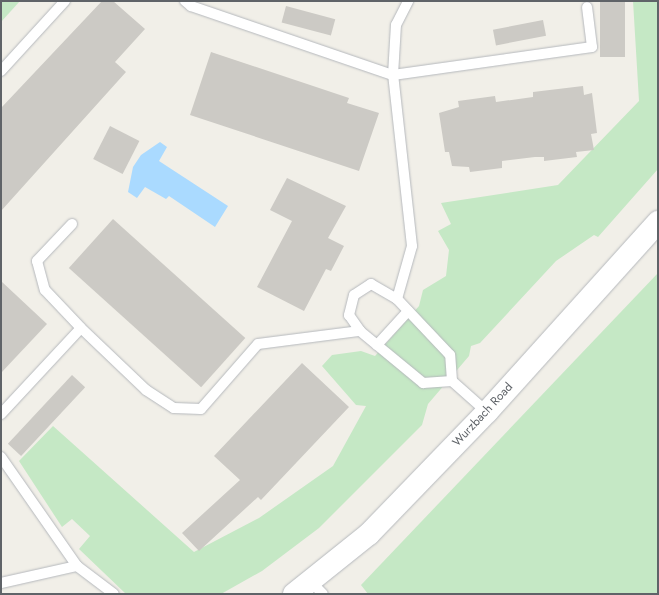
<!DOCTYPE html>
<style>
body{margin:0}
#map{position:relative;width:659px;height:595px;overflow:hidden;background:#f1efe8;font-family:Jost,sans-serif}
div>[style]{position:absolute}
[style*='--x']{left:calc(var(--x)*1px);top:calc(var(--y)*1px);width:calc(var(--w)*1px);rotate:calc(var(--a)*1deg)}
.green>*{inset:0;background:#c5e8c5}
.water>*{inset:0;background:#aadaff}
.building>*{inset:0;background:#cccac5;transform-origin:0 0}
.roads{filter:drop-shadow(0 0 1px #b5b8bc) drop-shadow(0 0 1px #b5b8bc)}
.lane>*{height:10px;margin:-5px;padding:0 5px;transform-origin:5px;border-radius:5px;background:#fff}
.secondary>*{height:22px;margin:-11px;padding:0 11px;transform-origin:11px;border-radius:11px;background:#fff}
span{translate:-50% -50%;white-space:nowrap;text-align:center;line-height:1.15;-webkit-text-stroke:3.5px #fff;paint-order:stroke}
.street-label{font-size:12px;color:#5f6368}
.frame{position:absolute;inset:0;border:2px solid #5f6368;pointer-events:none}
</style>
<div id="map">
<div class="green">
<div style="clip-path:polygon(1px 1px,20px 1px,1px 22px)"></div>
<div style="clip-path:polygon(633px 1px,658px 1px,658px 169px,598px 237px,594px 235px,556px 261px,480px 343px,471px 346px,469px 356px,428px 404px,422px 425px,319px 528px,262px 571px,221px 594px,126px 594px,79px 549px,90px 536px,72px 519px,62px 527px,19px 461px,53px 426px,194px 552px,259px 518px,333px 466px,366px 406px,356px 405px,322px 366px,332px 355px,361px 351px,375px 356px,419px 306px,423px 290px,446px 276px,449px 250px,438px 231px,451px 224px,441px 203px,558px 185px,639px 101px)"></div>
<div style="clip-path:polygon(658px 273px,658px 594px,368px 594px,361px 585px)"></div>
</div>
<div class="water">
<div style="clip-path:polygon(160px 142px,167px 147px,159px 161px,228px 206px,215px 227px,169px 196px,166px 199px,145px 187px,137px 198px,128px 192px,133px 167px,141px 155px)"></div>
</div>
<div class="building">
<div style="clip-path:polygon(102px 1px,113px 1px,145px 29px,115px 62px,126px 72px,1px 211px,1px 108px)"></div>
<div style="left:600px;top:1px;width:25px;height:56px"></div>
<div style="left:286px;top:6px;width:51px;height:17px;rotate:15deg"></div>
<div style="left:543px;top:20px;width:16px;height:51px;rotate:79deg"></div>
<div style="clip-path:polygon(211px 52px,349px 98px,347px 103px,379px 113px,359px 171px,190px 115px)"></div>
<div style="clip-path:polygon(583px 86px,584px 95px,592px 93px,597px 133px,591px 134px,594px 150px,576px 152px,577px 157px,544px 161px,544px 157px,535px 157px,502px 161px,502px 168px,470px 172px,469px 167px,452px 166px,449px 152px,445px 152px,439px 113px,459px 107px,458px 101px,495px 96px,496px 102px,533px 97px,533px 92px)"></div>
<div style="left:110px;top:126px;width:33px;height:37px;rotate:27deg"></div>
<div style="clip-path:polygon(287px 178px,346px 206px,328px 238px,344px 246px,331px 271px,326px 269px,304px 311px,257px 287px,292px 221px,270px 210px)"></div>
<div style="left:113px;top:219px;width:178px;height:66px;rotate:42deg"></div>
<div style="clip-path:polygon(1px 281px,47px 324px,1px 373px)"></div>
<div style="clip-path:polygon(302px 363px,349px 407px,261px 500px,258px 497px,199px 551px,182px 533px,240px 480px,214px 456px)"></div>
<div style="left:72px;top:375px;width:18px;height:94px;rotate:43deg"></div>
</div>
<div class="roads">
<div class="lane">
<div style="--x:185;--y:1;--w:8;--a:40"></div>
<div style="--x:191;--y:6;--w:213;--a:18.9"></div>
<div style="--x:393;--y:75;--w:201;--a:-8"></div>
<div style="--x:592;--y:47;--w:40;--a:-97.1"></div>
<div style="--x:1;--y:71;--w:95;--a:-47.6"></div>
<div style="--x:72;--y:224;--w:51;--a:133.4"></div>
<div style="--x:37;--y:261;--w:30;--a:75"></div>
<div style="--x:45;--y:290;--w:52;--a:46.5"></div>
<div style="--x:397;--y:299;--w:55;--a:-74.2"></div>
<div style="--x:412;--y:246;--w:172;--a:-96.3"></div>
<div style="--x:393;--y:75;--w:50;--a:-86.6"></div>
<div style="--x:396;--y:25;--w:27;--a:-63"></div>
<div style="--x:377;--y:345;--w:46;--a:-47.6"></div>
<div style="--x:452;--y:381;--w:26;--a:-94"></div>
<div style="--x:450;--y:355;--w:77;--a:-133.4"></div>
<div style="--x:397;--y:299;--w:30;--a:-150"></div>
<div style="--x:371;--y:284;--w:20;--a:147"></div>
<div style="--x:354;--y:295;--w:21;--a:104"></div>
<div style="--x:349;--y:315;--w:19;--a:55"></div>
<div style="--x:360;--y:331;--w:82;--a:39.5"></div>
<div style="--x:423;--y:383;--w:29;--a:-4"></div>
<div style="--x:452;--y:381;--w:47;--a:41.5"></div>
<div style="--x:1;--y:414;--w:117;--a:-47.1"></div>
<div style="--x:81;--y:328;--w:90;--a:43.6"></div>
<div style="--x:146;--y:390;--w:33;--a:33"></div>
<div style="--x:174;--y:408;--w:27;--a:2"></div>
<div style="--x:201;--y:409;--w:86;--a:-48.8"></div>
<div style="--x:258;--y:344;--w:103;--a:-7.3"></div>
<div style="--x:1;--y:457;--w:133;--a:55.1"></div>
<div style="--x:77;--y:566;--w:46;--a:37.1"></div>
<div style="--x:310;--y:581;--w:18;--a:45"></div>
<div style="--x:1;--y:583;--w:78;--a:-12.6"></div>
</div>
<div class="secondary">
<div style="--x:294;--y:594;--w:96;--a:-38.7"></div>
<div style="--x:369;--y:534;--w:170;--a:-46"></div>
<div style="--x:487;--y:412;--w:256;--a:-48"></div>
</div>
</div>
<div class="street-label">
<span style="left:483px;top:415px;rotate:-47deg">Wurzbach Road</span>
</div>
<div class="frame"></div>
</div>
